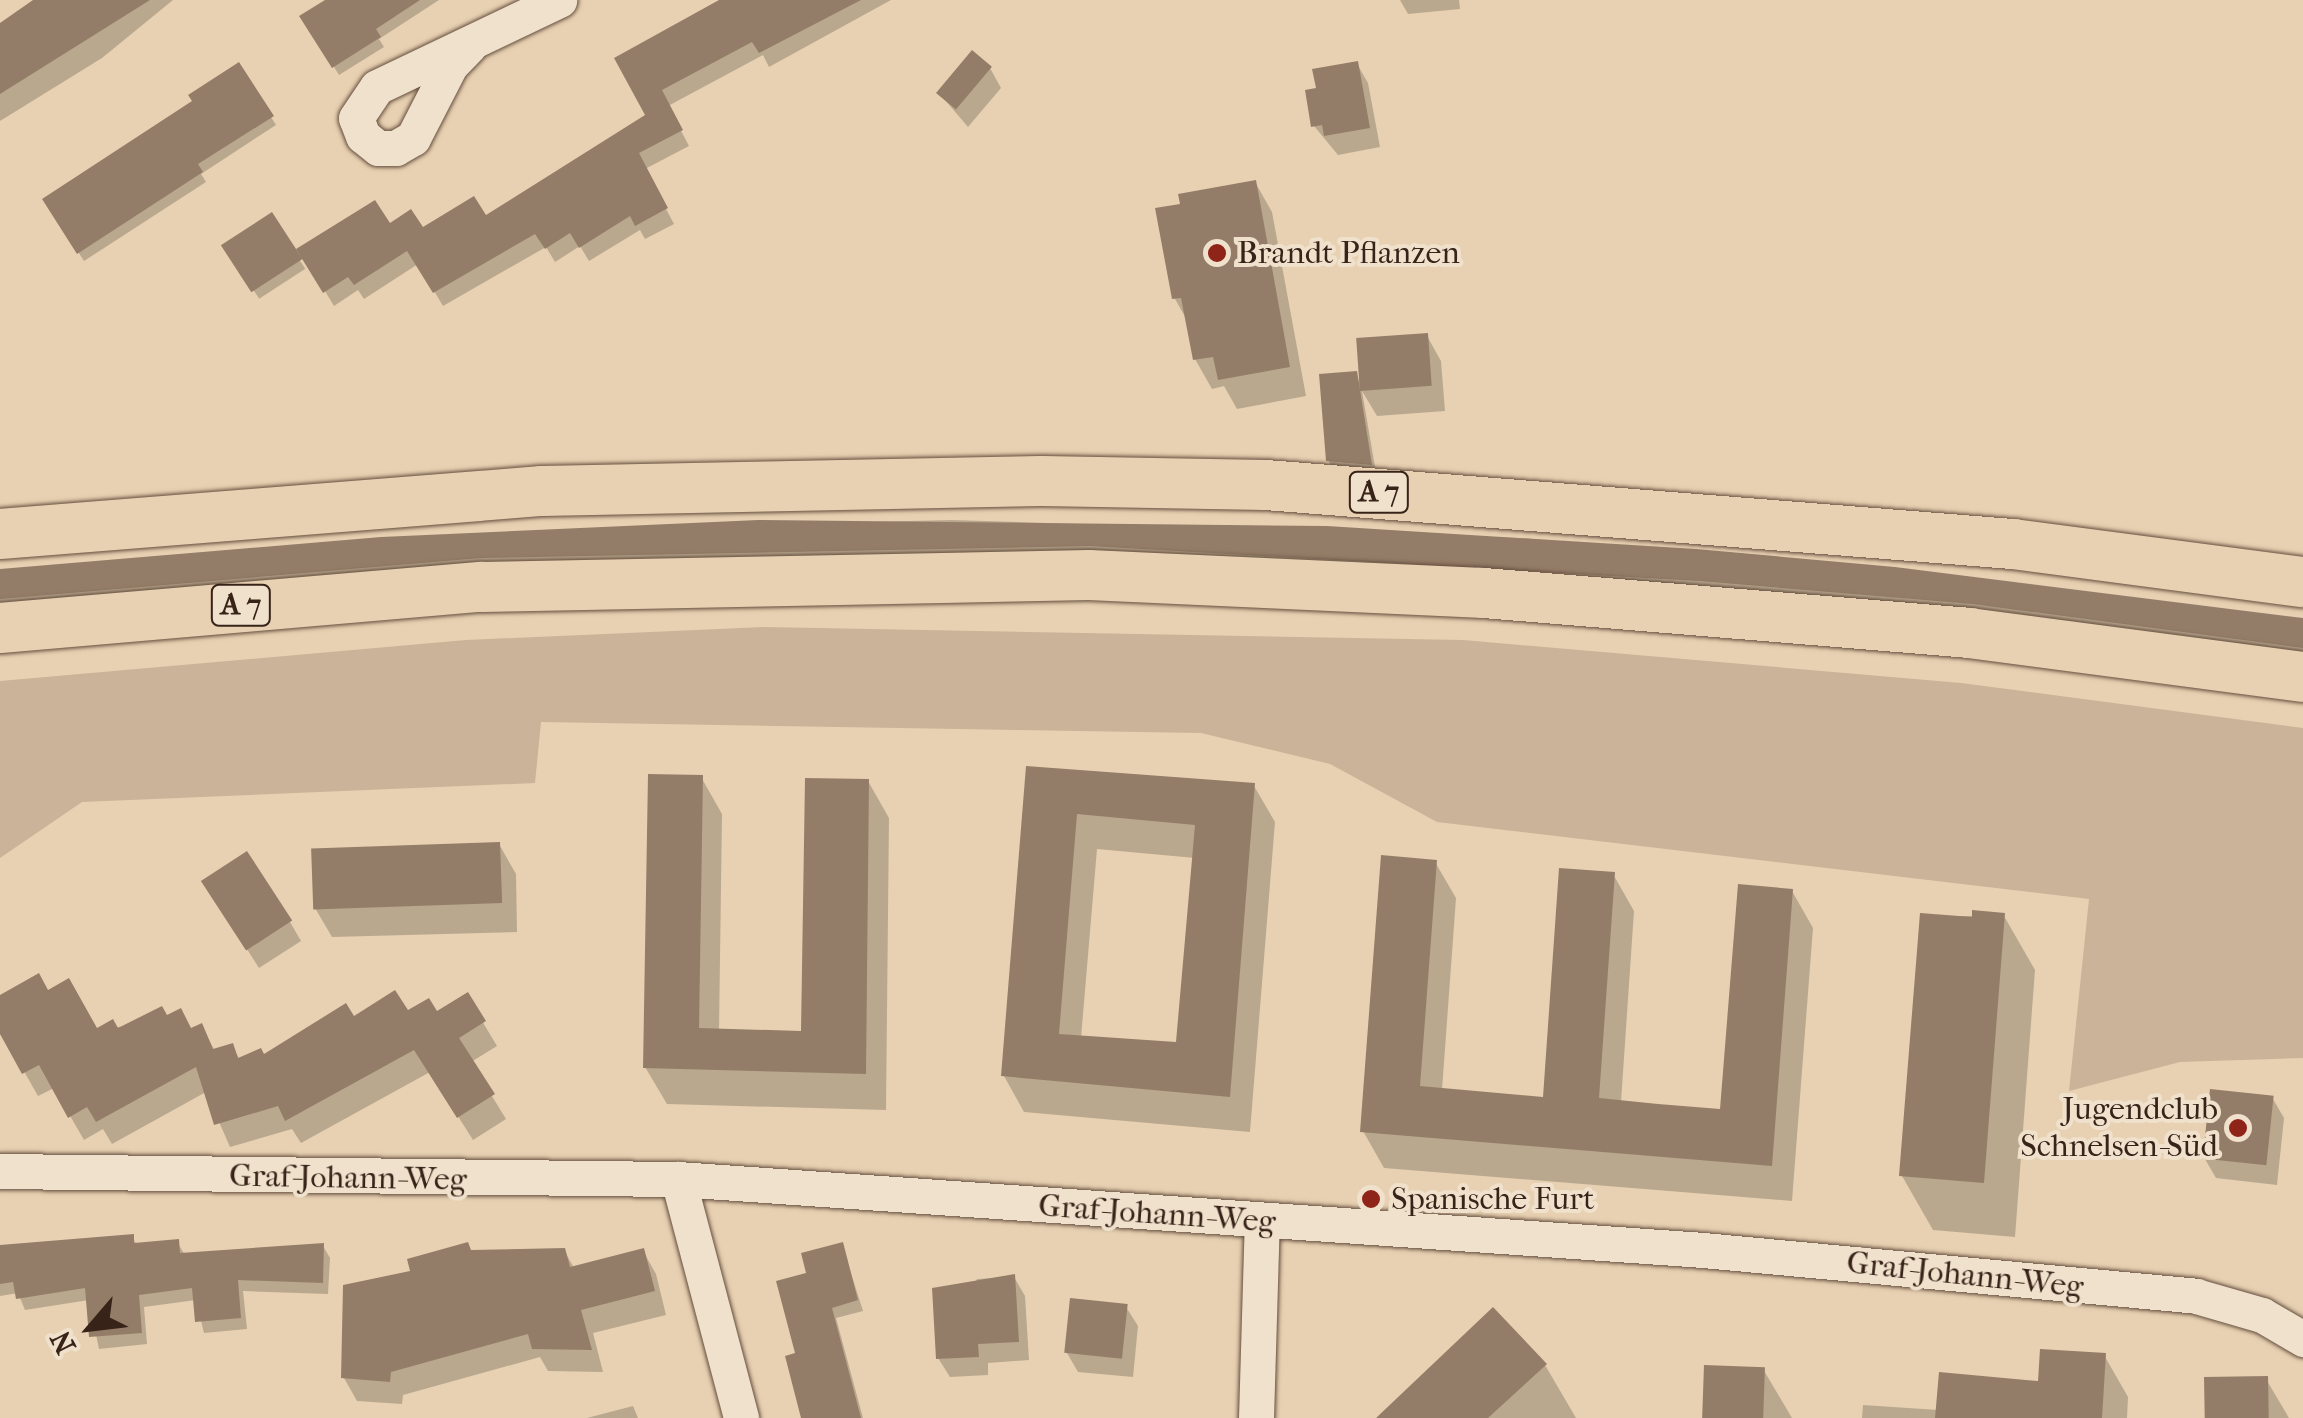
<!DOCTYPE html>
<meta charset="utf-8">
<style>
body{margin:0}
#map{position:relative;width:2303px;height:1418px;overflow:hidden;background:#e8d1b2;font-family:"IM FELL French Canon",serif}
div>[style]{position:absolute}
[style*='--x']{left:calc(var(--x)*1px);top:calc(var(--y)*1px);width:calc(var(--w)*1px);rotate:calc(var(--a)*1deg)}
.green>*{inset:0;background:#cab398}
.shadow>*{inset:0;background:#0003;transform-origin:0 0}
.building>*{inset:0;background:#947d68;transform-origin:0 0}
.roads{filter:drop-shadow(0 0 2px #644e3e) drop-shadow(0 0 2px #644e3e)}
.minor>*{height:35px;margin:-17.5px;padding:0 17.5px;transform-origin:17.5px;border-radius:17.5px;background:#f0e1cd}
.highway>*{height:50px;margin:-25px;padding:0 25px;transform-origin:25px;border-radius:25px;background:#e8d1b2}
.dots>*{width:28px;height:28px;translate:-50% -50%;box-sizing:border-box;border:5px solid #f0e1cd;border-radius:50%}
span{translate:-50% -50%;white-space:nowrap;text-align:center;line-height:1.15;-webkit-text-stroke:8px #f0e1cd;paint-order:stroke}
.shield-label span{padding:2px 8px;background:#f0e1cd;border:2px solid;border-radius:8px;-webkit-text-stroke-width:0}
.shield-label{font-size:30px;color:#382318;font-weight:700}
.poi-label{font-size:32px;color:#382318}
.left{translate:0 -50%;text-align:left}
.right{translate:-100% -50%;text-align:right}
.street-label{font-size:32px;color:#382318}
.north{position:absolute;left:40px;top:1278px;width:100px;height:100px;-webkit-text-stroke:8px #f0e1cd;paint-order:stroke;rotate:242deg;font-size:28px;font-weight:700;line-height:40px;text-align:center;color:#382318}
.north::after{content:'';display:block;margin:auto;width:35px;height:45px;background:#382318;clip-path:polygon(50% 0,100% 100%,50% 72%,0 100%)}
</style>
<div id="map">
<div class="green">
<div style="clip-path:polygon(764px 627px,1463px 640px,1961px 683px,2303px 728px,2303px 1058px,2180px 1062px,2069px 1091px,2089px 899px,1437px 822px,1330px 764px,1201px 733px,541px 722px,535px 783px,82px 802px,0 858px,0 681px,466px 640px)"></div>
</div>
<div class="shadow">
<div style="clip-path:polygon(40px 0,173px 0,102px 58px,0 121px,0 27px)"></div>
<div style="clip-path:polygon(330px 0,439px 0,379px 39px,384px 47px,339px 75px,303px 17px)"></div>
<div style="clip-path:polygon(730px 0,891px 0,769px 67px,763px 55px,668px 106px,689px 146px,645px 169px,674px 224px,645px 239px,640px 230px,589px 261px,580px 246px,555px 262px,546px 247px,443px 306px,418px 264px,364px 299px,358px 290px,334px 306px,300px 250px,389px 226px,422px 231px,485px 218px,648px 116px,618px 59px)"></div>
<div style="clip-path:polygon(1400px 0,1459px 0,1460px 9px,1408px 14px)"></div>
<div style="clip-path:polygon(1357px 64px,1368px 83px,1380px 147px,1338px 155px,1314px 126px,1319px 90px)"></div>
<div style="clip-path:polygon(238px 65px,276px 125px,201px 174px,206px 182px,84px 261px,45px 200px,195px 102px)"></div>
<div style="clip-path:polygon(990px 68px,1001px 88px,968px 127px,939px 93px)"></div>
<div style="clip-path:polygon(1255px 182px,1272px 212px,1306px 396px,1237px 409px,1224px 386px,1212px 389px,1195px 359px,1188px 322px,1175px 299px,1182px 206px)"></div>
<div style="left:271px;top:216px;width:63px;height:55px;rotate:57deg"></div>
<div style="clip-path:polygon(1427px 336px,1441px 361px,1445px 411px,1377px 416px,1362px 391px,1376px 473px,1334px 470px,1328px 460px,1355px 374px,1362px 386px)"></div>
<div style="clip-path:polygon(952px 520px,1520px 538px,1895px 569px,2303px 621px,2303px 657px,1705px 589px,0 610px,0 572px,575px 529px)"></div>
<div style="clip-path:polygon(evenodd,1029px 768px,1254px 786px,1275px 822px,1250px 1132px,1024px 1112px,1004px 1076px,1029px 768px,1097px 849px,1195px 858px,1179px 1045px,1081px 1038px,1097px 849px)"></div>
<div style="clip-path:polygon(701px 777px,722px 814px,719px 1031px,803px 1033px,868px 781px,889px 818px,886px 1110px,667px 1104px,645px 1067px)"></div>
<div style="clip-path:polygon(499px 844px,516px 874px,517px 932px,332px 937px,315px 908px)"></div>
<div style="clip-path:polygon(1435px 862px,1456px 898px,1442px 1090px,1545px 1099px,1613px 874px,1634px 911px,1621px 1102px,1722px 1112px,1792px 891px,1813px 928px,1792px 1201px,1384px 1168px,1363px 1131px)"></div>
<div style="clip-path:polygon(216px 901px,290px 922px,301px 941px,259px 968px)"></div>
<div style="clip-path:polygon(1923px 916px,2004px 916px,2035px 970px,2015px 1237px,1933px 1230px,1902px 1176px)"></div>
<div style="clip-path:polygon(47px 993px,97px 1031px,167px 1018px,191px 1031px,201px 1026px,215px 1051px,232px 1046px,240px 1060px,264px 1058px,353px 1019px,436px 1015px,467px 996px,497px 1046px,471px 1062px,506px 1119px,473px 1140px,430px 1072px,301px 1143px,292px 1129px,230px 1147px,206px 1092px,112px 1144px,103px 1129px,84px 1140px,54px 1088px,38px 1096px,0 1029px,0 998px)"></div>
<div style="clip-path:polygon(2273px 1099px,2284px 1118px,2277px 1185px,2216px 1178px,2205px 1159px)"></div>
<div style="clip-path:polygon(132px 1237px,137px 1245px,177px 1242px,185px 1255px,323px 1246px,330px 1258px,328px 1294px,243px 1291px,247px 1329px,204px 1333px,196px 1300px,144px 1307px,147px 1344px,99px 1349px,89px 1300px,25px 1310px,18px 1293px,0 1296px,0 1247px)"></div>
<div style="clip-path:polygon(842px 1245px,863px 1311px,836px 1318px,863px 1418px,804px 1418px,799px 1355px,809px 1275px)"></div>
<div style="clip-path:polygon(564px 1250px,574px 1268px,643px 1251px,656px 1274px,666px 1315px,593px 1333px,603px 1372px,548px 1371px,540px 1357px,403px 1395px,402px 1404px,357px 1401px,344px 1378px,413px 1273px,472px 1253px)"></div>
<div style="clip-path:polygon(1014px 1277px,1025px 1296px,1029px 1360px,988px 1363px,988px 1375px,950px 1377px,938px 1358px,977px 1279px)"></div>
<div style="clip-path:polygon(1126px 1307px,1138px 1326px,1133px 1377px,1078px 1372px,1067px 1353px)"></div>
<div style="clip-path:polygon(2104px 1355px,2128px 1397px,2127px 1418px,1862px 1418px,1863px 1405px,1938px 1410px,2040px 1384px)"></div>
<div style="clip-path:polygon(1545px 1365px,1576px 1418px,1380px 1418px)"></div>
<div style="clip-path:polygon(1763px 1369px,1792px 1418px,1705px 1418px)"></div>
<div style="clip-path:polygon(2266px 1379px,2289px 1418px,2207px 1418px)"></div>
<div style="clip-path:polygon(633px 1406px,638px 1418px,587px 1418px)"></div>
</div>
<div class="building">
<div style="clip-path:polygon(33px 0,150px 0,0 94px,0 23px)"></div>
<div style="clip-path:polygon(325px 0,420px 0,376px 29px,381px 37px,332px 68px,299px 16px)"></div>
<div style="clip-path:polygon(719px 0,861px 0,759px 53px,752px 42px,662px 90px,683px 130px,639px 153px,668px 208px,635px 226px,630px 216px,579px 248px,570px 233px,545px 249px,535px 234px,433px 293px,407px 251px,354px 285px,348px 277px,323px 293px,296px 249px,375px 200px,390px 223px,411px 209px,423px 227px,474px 196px,486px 215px,645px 115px,614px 58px)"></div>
<div style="left:972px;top:50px;width:26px;height:56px;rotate:40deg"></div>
<div style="clip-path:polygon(1358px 61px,1370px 128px,1324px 136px,1322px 125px,1311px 127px,1305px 90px,1316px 88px,1312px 69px)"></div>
<div style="clip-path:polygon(239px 62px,274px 116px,198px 164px,203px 172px,77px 254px,42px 199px,192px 101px,188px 95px)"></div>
<div style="clip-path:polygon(1256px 180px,1290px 367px,1218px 380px,1213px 357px,1193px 360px,1181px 298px,1172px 299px,1155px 208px,1180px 204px,1178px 194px)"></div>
<div style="left:272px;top:212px;width:56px;height:61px;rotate:57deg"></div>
<div style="left:1428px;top:333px;width:53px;height:72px;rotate:86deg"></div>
<div style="clip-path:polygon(1357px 371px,1372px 465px,1326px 461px,1319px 374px)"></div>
<div style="clip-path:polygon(758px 520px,1327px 526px,1696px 549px,1895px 567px,2303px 618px,2303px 648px,1973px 604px,1699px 581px,1090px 546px,481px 558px,0 599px,0 569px,381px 537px)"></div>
<div style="clip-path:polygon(evenodd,1026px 766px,1255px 783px,1230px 1097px,1001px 1076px,1026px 766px,1077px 814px,1195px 825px,1176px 1042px,1059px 1034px,1077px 814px)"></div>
<div style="clip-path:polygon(648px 774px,703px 775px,699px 1028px,801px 1031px,805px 778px,869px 779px,866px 1074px,643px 1068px)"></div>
<div style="left:500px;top:842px;width:61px;height:189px;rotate:88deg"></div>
<div style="left:247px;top:851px;width:83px;height:55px;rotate:57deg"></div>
<div style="clip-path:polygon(1381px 855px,1437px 860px,1420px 1086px,1543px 1097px,1559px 868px,1615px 872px,1599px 1098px,1658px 1104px,1720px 1109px,1738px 884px,1793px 889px,1772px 1166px,1360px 1132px)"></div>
<div style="clip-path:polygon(1972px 910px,2005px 913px,1984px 1183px,1899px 1176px,1920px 913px,1972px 917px)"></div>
<div style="clip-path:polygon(39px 973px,48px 990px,69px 978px,97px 1028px,113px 1019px,118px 1028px,162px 1006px,167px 1015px,181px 1008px,191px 1028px,202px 1023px,213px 1049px,233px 1043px,238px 1058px,261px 1048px,264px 1054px,346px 1003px,354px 1016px,395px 990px,408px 1010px,429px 998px,437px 1011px,468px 992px,486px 1021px,459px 1038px,495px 1094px,457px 1118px,414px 1050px,285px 1121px,278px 1106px,214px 1125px,196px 1067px,96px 1122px,87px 1107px,68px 1118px,39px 1065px,22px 1074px,0 1034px,0 995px)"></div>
<div style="left:2210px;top:1089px;width:64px;height:70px;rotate:6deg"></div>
<div style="clip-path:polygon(134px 1234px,134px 1243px,179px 1239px,180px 1253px,324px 1243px,323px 1283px,238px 1280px,241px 1318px,195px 1322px,192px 1288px,139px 1295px,142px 1333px,89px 1337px,85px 1288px,16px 1299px,13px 1282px,0 1284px,0 1245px)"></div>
<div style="clip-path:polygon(468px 1242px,471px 1250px,565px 1248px,570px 1267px,644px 1248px,655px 1291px,581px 1310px,592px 1350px,532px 1349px,528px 1334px,391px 1372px,390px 1382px,341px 1378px,343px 1285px,410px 1271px,407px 1259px)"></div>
<div style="clip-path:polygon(843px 1242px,858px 1300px,832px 1308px,861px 1418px,801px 1418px,785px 1356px,795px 1353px,776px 1281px,806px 1273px,801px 1253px)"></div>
<div style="clip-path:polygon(1015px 1274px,1019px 1342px,978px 1344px,979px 1357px,936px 1359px,932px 1288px)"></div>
<div style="left:1070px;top:1298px;width:58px;height:55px;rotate:6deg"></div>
<div style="clip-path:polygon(1493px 1307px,1547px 1364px,1488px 1418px,1376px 1418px)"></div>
<div style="clip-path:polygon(2040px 1349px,2106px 1353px,2102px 1418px,1935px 1418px,1939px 1372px,2038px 1381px)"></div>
<div style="left:1704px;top:1365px;width:61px;height:53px;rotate:2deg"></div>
<div style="left:2268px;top:1376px;width:42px;height:64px;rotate:89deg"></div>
</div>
<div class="roads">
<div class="minor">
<div style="--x:469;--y:46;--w:28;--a:134"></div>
<div style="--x:450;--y:66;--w:81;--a:117.2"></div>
<div style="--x:413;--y:138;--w:20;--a:150"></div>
<div style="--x:396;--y:148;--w:18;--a:180"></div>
<div style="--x:378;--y:148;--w:19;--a:-141"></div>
<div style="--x:363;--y:136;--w:19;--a:-111"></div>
<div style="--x:356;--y:118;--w:37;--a:-56"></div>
<div style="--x:377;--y:87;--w:202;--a:-25.5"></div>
<div style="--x:0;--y:1171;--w:678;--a:0.68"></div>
<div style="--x:678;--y:1179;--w:1027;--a:3.96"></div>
<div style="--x:1703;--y:1250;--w:495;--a:5.3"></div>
<div style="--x:2196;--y:1296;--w:69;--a:16.1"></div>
<div style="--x:2262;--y:1315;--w:48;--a:30.3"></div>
<div style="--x:678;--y:1179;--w:247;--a:75.2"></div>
<div style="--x:1256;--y:1418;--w:197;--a:-88.3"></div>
</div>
<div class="highway">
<div style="--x:0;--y:534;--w:544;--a:-4.54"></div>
<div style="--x:542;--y:491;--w:500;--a:-1.15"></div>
<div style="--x:1042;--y:481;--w:224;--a:1"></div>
<div style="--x:1266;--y:485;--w:749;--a:4.52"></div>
<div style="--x:2013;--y:544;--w:292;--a:7.5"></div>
<div style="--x:0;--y:628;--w:484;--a:-4.9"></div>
<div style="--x:482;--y:587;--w:607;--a:-1.13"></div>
<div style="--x:1089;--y:575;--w:395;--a:2.6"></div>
<div style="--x:1484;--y:593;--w:487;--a:4.7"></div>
<div style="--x:1969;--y:633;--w:337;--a:7.5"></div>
</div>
</div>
<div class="dots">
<div style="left:1217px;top:253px;background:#8f2418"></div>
<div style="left:2238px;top:1128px;background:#8f2418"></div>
<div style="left:1371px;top:1199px;background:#8f2418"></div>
</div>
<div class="shield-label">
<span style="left:1379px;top:492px">A 7</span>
<span style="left:241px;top:605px">A 7</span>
</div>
<div class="poi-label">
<span class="left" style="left:1237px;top:253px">Brandt Pflanzen</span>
<span class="right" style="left:2218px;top:1128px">Jugendclub<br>Schnelsen-Süd</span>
<span class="left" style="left:1391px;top:1199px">Spanische Furt</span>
</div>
<div class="street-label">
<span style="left:348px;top:1178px;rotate:1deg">Graf-Johann-Weg</span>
<span style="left:1157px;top:1214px;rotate:4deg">Graf-Johann-Weg</span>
<span style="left:1965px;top:1275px;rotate:6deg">Graf-Johann-Weg</span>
</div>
<div class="north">N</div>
</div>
